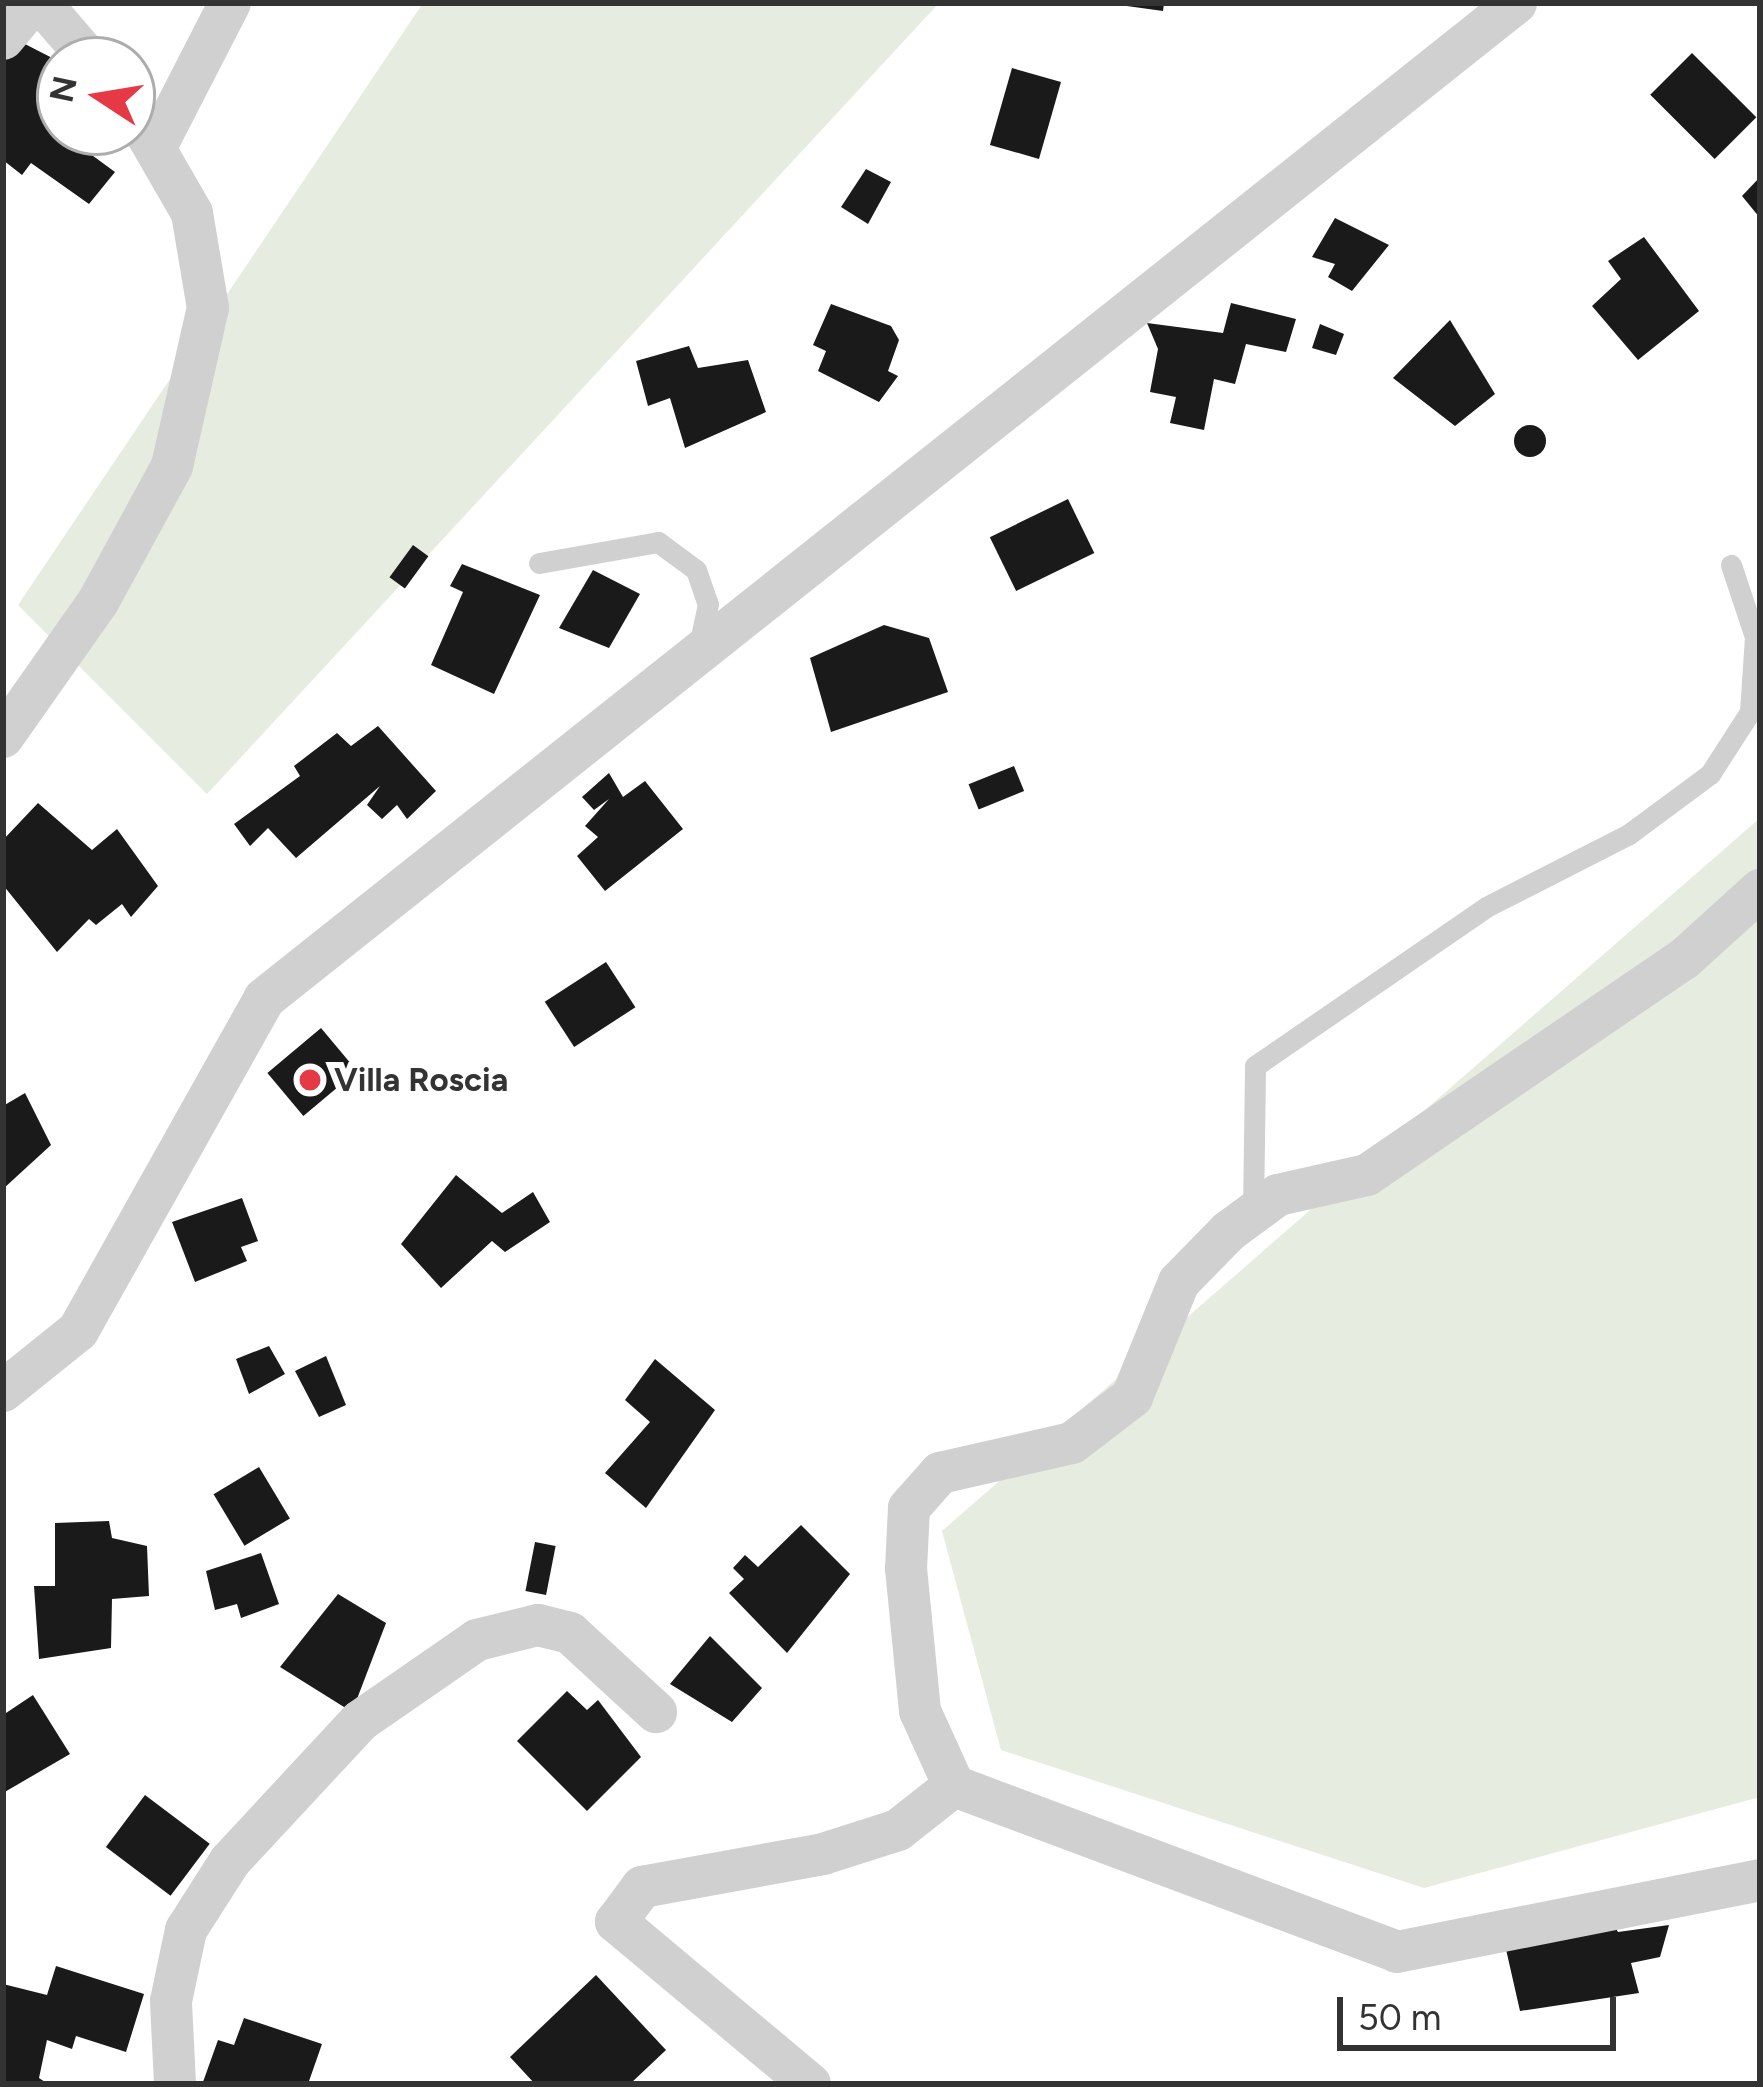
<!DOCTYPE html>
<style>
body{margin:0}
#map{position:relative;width:1763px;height:2087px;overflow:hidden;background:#fff;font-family:Figtree,sans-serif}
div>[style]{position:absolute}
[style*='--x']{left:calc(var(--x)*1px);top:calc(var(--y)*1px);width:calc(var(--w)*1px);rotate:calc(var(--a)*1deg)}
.green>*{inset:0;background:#e6ecdf}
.building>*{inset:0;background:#1a1a1a;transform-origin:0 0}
.round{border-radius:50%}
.service>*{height:21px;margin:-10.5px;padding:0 10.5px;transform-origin:10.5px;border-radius:10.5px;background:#d0d0d0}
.minor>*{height:42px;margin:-21px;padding:0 21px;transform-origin:21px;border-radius:21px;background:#d0d0d0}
.dots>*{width:33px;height:33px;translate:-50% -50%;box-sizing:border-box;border:6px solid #fff;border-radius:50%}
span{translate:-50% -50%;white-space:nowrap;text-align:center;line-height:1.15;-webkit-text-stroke:12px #fff;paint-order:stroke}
.poi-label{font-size:33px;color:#333;font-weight:700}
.left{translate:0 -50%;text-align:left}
.frame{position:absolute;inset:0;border:6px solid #333;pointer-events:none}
.north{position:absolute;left:36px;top:36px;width:120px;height:120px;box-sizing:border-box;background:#fff;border:3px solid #adadad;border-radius:50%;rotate:282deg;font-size:33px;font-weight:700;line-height:48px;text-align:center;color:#333}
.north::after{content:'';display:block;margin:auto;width:42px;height:54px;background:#e63946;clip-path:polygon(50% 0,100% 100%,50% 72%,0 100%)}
.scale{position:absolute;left:1337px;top:1997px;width:279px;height:54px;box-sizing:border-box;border:6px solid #333;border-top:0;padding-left:15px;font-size:36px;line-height:42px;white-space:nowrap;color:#333;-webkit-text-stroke:9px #fff;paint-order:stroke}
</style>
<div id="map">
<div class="green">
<div style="clip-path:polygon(423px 3px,939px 3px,207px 794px,18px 605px)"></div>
<div style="clip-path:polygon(1760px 818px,1760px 1797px,1424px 1888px,1001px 1750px,942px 1531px)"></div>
</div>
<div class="building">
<div style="clip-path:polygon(1105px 3px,1164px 3px,1163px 11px)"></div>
<div style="clip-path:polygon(23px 43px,60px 62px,59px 131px,115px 172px,89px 204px,31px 163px,22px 175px,3px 160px,3px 62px)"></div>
<div style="left:1692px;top:53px;width:91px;height:59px;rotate:45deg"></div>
<div style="left:1012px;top:68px;width:51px;height:80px;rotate:16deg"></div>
<div style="clip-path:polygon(866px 169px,891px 182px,868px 224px,841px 207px)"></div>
<div style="clip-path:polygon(1760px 177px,1760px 218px,1742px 196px)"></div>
<div style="clip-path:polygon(1335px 218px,1389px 245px,1352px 291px,1328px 277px,1335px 264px,1312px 257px)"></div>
<div style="clip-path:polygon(1644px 237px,1699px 311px,1638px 360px,1592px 306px,1621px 279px,1608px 261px)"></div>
<div style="clip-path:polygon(1231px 303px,1296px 319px,1286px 352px,1246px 344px,1235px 384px,1214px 379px,1204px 430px,1170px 423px,1176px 397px,1150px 392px,1158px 349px,1147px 323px,1223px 333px)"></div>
<div style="clip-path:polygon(831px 304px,891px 326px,899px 340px,888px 371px,898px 376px,879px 402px,818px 371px,826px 351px,813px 345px)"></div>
<div style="clip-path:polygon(1450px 320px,1495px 394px,1455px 426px,1393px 378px)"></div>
<div style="clip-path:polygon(1320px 324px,1344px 334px,1336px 355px,1312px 348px)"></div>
<div style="clip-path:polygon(689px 346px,698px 368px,748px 360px,766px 412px,685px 448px,670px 398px,648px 406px,636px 361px)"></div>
<div class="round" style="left:1514px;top:425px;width:32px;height:32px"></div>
<div style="left:1068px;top:499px;width:60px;height:87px;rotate:64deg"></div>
<div style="left:413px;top:545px;width:19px;height:40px;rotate:36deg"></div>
<div style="clip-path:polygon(462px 564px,540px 595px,494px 694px,431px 665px,463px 592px,450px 586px)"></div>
<div style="clip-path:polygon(593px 570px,640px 594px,609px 648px,559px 628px)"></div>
<div style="clip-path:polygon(884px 625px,929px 638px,948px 692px,831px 732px,810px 658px)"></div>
<div style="clip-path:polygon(378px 726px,436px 791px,407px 819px,397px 805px,382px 819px,367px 805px,380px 786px,296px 858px,268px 828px,250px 846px,234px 824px,300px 776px,294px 766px,337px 733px,351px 746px)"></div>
<div style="left:1014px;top:766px;width:27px;height:49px;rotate:68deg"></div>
<div style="clip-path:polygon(609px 773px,623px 797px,645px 781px,683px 829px,605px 891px,577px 856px,598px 837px,585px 826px,609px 799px,594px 810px,582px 797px)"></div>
<div style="clip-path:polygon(38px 803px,92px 850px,117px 829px,158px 886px,131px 917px,122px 904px,96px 925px,89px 919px,57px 952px,3px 885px,3px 840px)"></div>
<div style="left:606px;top:962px;width:54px;height:73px;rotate:57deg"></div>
<div style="left:321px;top:1028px;width:56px;height:70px;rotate:50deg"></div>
<div style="clip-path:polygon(25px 1093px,51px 1145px,3px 1189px,3px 1106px)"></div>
<div style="clip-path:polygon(456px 1175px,502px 1213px,533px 1192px,550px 1222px,505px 1252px,492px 1241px,441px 1288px,401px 1244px)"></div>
<div style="clip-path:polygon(242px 1198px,258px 1241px,241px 1247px,247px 1261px,195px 1282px,172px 1222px)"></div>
<div style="clip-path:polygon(269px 1346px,285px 1374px,249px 1394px,236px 1359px)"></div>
<div style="clip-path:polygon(326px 1356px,346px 1405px,319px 1417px,295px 1371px)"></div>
<div style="clip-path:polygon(655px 1359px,715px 1410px,646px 1508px,605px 1473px,650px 1422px,625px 1400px)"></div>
<div style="left:259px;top:1467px;width:60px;height:53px;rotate:59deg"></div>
<div style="clip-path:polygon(109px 1521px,112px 1538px,147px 1546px,149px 1596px,112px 1599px,111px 1648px,39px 1659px,34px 1586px,55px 1586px,55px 1523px)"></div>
<div style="clip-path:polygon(801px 1525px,850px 1574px,787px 1653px,729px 1593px,744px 1579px,733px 1568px,745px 1555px,758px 1567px)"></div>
<div style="left:535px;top:1542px;width:21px;height:50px;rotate:11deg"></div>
<div style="clip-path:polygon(261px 1553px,279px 1604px,241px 1618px,237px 1604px,215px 1610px,206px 1571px)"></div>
<div style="clip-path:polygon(338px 1594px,386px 1623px,352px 1712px,280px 1667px)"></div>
<div style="clip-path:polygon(710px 1636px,762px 1688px,732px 1722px,670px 1684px)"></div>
<div style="clip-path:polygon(567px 1691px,587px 1710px,598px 1700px,641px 1757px,587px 1811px,517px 1741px)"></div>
<div style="clip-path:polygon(33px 1695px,70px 1754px,3px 1793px,3px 1715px)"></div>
<div style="left:145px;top:1795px;width:81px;height:65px;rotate:37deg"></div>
<div style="clip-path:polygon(1612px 1922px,1618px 1932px,1669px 1925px,1660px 1957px,1631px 1963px,1639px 1993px,1520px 2011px,1505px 1945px)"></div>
<div style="clip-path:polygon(56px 1966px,144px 1994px,126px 2052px,76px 2036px,72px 2049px,47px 2040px,39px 2078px,48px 2084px,3px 2084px,3px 1984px,47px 1995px)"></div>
<div style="clip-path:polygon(596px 1975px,666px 2050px,630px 2084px,535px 2084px,510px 2057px)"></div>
<div style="clip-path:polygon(244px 2018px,322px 2044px,308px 2084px,203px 2082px,218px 2040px,234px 2045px)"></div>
</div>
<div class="service">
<div style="--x:539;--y:563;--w:121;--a:-10"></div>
<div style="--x:658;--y:542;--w:47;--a:36.4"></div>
<div style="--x:696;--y:570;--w:36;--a:71"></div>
<div style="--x:708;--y:604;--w:43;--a:102.1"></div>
<div style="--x:1253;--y:1213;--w:147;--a:-89.2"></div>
<div style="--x:1255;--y:1066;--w:280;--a:-34.5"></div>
<div style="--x:1486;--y:907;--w:161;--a:-27"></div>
<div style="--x:1629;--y:834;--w:101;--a:-36.5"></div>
<div style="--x:1710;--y:774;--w:74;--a:-57.2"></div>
<div style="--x:1750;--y:712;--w:75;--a:-86.2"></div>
<div style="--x:1755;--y:637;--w:76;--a:-108.4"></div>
</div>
<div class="minor">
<div style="--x:41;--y:3;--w:75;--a:49.3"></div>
<div style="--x:3;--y:39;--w:47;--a:-50.2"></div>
<div style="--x:159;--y:141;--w:155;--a:-62.8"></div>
<div style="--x:3;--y:737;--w:165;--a:-54.9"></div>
<div style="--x:98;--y:602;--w:155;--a:-61.4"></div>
<div style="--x:172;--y:466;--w:162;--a:-77.2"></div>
<div style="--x:208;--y:308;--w:96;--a:-99.6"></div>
<div style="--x:192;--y:213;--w:120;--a:-120"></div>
<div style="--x:3;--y:1391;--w:96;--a:-38.7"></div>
<div style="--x:78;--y:1331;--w:381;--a:-60.7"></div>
<div style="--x:264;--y:999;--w:1600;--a:-38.5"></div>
<div style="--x:954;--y:1786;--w:82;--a:-114.4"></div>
<div style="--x:920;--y:1711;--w:143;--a:-95.6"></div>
<div style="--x:906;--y:1569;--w:61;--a:-87.2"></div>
<div style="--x:909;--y:1508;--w:47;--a:-48.5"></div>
<div style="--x:940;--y:1473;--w:135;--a:-12.8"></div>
<div style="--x:1072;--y:1443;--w:76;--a:-37.5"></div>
<div style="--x:1132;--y:1397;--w:124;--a:-67.8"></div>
<div style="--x:1179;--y:1282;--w:71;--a:-45.6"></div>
<div style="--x:1229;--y:1231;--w:61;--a:-36.3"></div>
<div style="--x:1278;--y:1195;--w:91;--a:-12.7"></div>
<div style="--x:1367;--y:1175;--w:384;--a:-34.3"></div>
<div style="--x:1684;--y:959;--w:103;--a:-42.2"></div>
<div style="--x:175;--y:2084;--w:83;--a:-92.8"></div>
<div style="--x:171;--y:2001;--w:73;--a:-78.1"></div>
<div style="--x:186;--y:1930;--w:82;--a:-57.5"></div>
<div style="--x:230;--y:1861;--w:191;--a:-47.1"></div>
<div style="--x:360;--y:1721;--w:142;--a:-34.7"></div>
<div style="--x:477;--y:1640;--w:63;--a:-13.8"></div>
<div style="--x:538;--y:1625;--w:33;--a:14"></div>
<div style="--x:570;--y:1633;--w:117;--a:42.6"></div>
<div style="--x:810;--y:2084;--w:253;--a:-140.1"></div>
<div style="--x:616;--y:1922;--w:44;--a:-53.4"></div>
<div style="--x:642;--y:1887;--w:184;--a:-10.3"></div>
<div style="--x:823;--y:1854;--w:79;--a:-17.7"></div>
<div style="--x:898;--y:1830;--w:71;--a:-38.2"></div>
<div style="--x:954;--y:1786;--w:473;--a:20.5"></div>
<div style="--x:1397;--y:1952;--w:370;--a:-11.2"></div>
</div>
<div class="dots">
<div style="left:310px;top:1080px;background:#e63946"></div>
</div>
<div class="poi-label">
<span class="left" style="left:334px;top:1080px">Villa Roscia</span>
</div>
<div class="frame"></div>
<div class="north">N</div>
<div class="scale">50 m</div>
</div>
